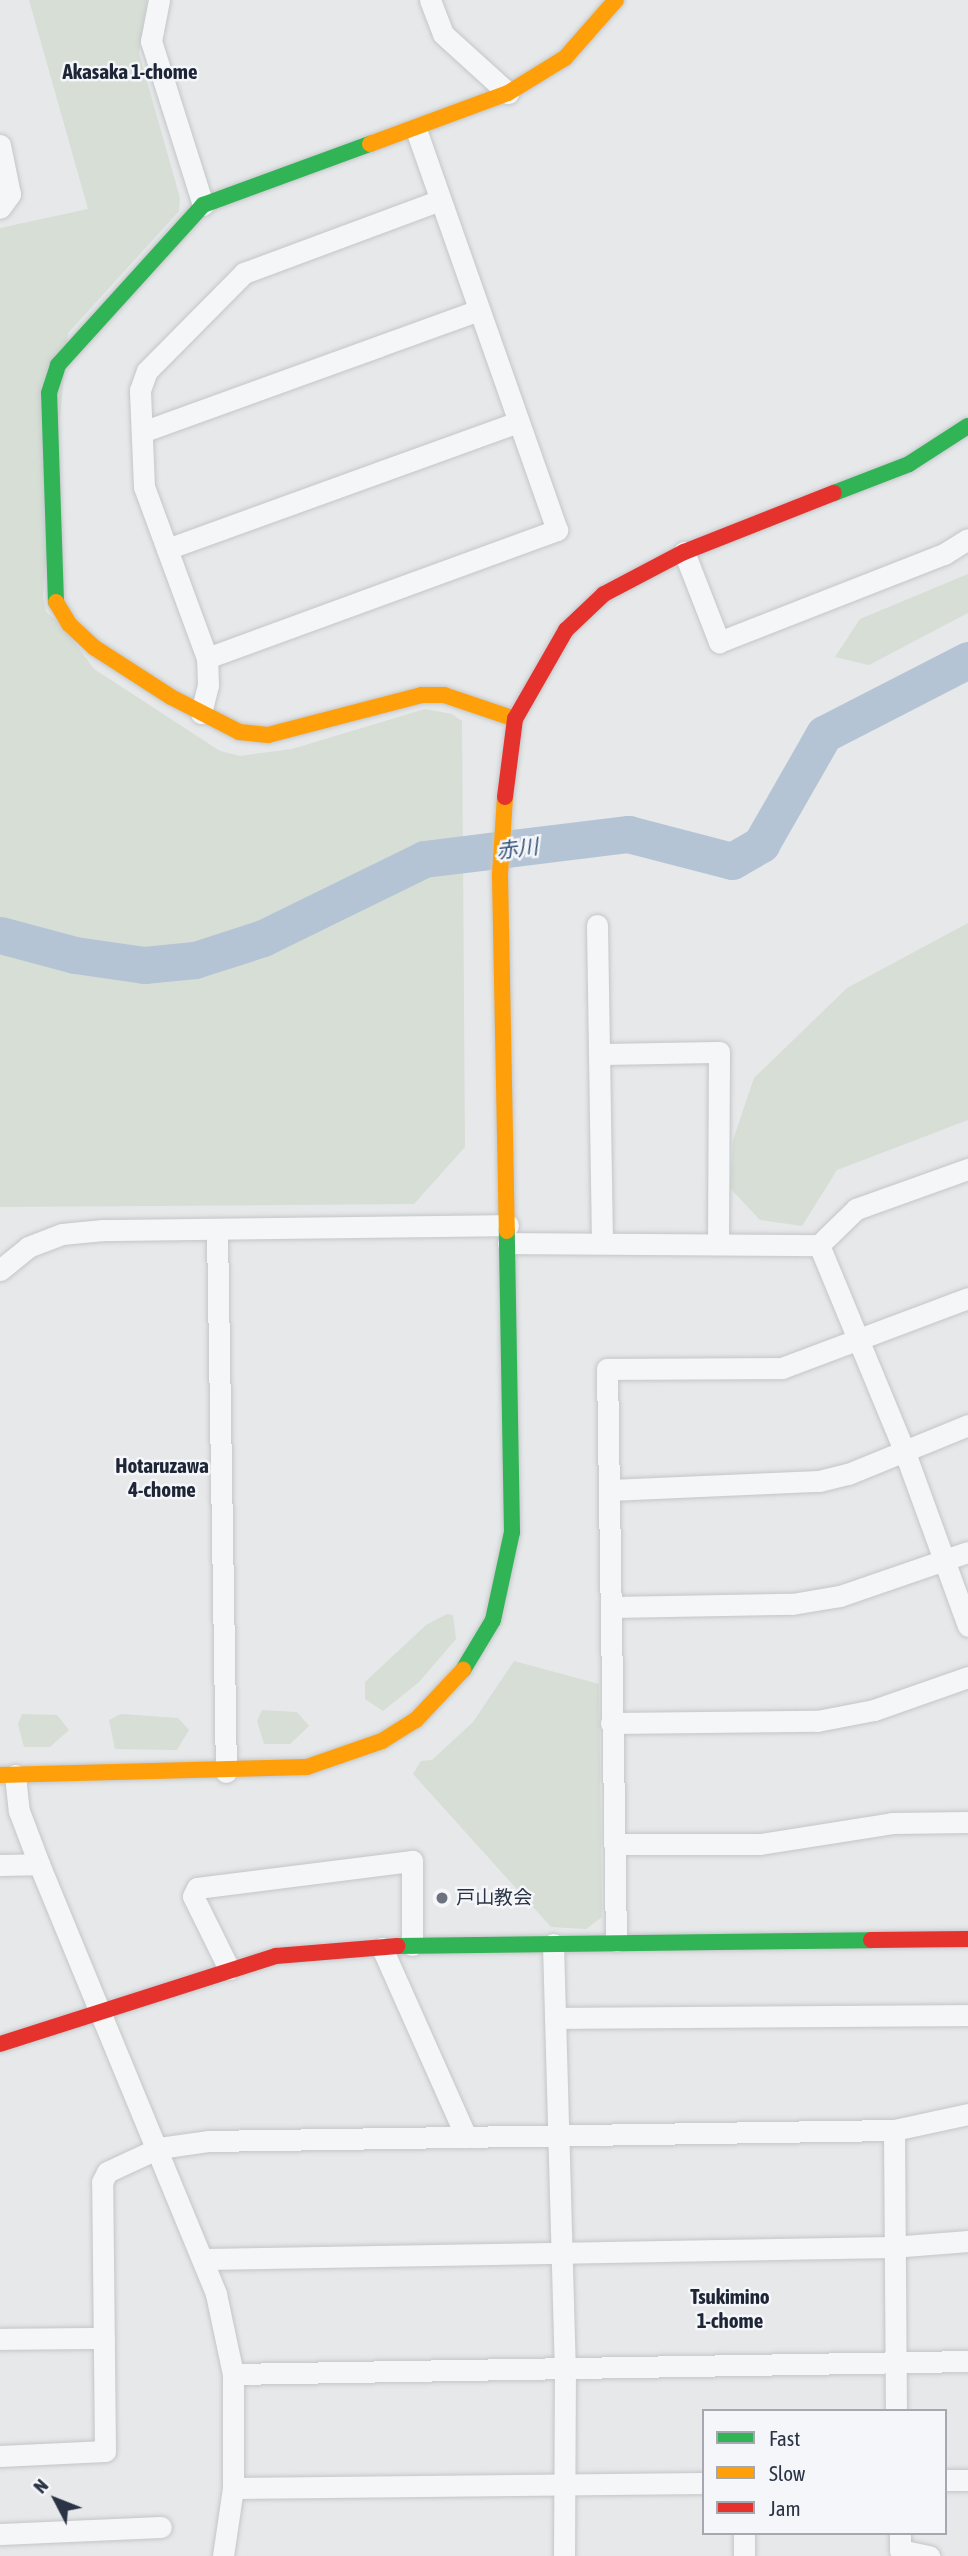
<!DOCTYPE html>
<meta charset="utf-8">
<style>
body{margin:0}
#map{position:relative;width:968px;height:2556px;overflow:hidden;background:#e6e8ea;font-family:"Asap Condensed","Noto Sans JP",sans-serif}
div>[style]{position:absolute}
[style*='--x']{left:calc(var(--x)*1px);top:calc(var(--y)*1px);width:calc(var(--w)*1px);rotate:calc(var(--a)*1deg)}
.green>*{inset:0;background:#d6ded6}
.river>*{height:37px;margin:-18.5px;padding:0 18.5px;transform-origin:18.5px;border-radius:18.5px;background:#b4c4d5}
.roads{filter:drop-shadow(0 0 2px #c4c6c8) drop-shadow(0 0 2px #c4c6c8)}
.street>*{height:21px;margin:-10.5px;padding:0 10.5px;transform-origin:10.5px;border-radius:10.5px;background:#f5f6f7}
.fast>*{height:16px;margin:-8px;padding:0 8px;transform-origin:8px;border-radius:8px;background:#30b455}
.slow>*{height:16px;margin:-8px;padding:0 8px;transform-origin:8px;border-radius:8px;background:#ff9f0a}
.jam>*{height:16px;margin:-8px;padding:0 8px;transform-origin:8px;border-radius:8px;background:#e5322d}
.dots>*{width:19px;height:19px;translate:-50% -50%;box-sizing:border-box;border:4px solid #f4f6f9;border-radius:50%}
span{translate:-50% -50%;white-space:nowrap;text-align:center;line-height:1.15;-webkit-text-stroke:5px #f4f6f9;paint-order:stroke}
.poi-label{font-size:19px;color:#2b3445}
.left{translate:0 -50%;text-align:left}
.neighbourhood-label{font-size:21px;color:#1d2536;font-weight:700}
.water-label{font-size:21px;color:#34527a;font-style:italic}
.legend{position:absolute;left:702px;top:2409px;width:245px;height:126px;box-sizing:border-box;background:#f4f6f9;border:2px solid #a4a8b1;margin:0;padding:9px 12px;list-style:none;font-size:21px;color:#2b3445}
.legend li{display:flex;align-items:center;gap:14px;height:35px}
.legend b{width:35px;border:2px solid #a4a8b1}
.north{position:absolute;left:21px;top:2465px;width:70px;height:70px;-webkit-text-stroke:5px #f4f6f9;paint-order:stroke;rotate:312deg;font-size:19px;font-weight:700;line-height:28px;text-align:center;color:#2b3445}
.north::after{content:'';display:block;margin:auto;width:24px;height:32px;background:#2b3445;clip-path:polygon(50% 0,100% 100%,50% 72%,0 100%)}
</style>
<div id="map">
<div class="green">
<div style="clip-path:polygon(29px 0,147px 0,139px 53px,180px 198px,179px 211px,68px 333px,43px 596px,46px 612px,61px 624px,94px 669px,220px 751px,240px 756px,292px 749px,425px 709px,452px 714px,462px 721px,465px 1147px,414px 1204px,0 1207px,0 228px,88px 209px)"></div>
<div style="clip-path:polygon(968px 574px,968px 613px,869px 665px,835px 657px,860px 619px)"></div>
<div style="clip-path:polygon(968px 923px,968px 1120px,837px 1170px,802px 1226px,760px 1220px,730px 1188px,733px 1140px,754px 1078px,847px 988px)"></div>
<div style="clip-path:polygon(447px 1614px,453px 1615px,456px 1639px,419px 1682px,383px 1711px,365px 1699px,365px 1682px,426px 1625px)"></div>
<div style="clip-path:polygon(514px 1661px,599px 1684px,602px 1917px,586px 1929px,551px 1927px,413px 1774px,421px 1761px,432px 1760px,473px 1722px)"></div>
<div style="clip-path:polygon(262px 1710px,297px 1712px,309px 1726px,290px 1744px,264px 1744px,257px 1721px)"></div>
<div style="clip-path:polygon(22px 1714px,57px 1715px,69px 1730px,50px 1747px,24px 1747px,18px 1724px)"></div>
<div style="clip-path:polygon(121px 1714px,178px 1718px,189px 1730px,177px 1750px,115px 1749px,109px 1720px)"></div>
</div>
<div class="river">
<div style="--x:0;--y:935;--w:78;--a:14.9"></div>
<div style="--x:75;--y:955;--w:70;--a:8.2"></div>
<div style="--x:144;--y:965;--w:51;--a:-5.6"></div>
<div style="--x:195;--y:960;--w:71;--a:-17.9"></div>
<div style="--x:263;--y:938;--w:179;--a:-26.1"></div>
<div style="--x:424;--y:859;--w:206;--a:-7"></div>
<div style="--x:628;--y:834;--w:107;--a:14.6"></div>
<div style="--x:732;--y:861;--w:34;--a:-30"></div>
<div style="--x:761;--y:844;--w:127;--a:-60.2"></div>
<div style="--x:824;--y:734;--w:162;--a:-27.2"></div>
</div>
<div class="roads">
<div class="street">
<div style="--x:159;--y:0;--w:42;--a:101"></div>
<div style="--x:151;--y:41;--w:172;--a:72.4"></div>
<div style="--x:430;--y:0;--w:36;--a:69"></div>
<div style="--x:443;--y:34;--w:88;--a:42.2"></div>
<div style="--x:0;--y:145;--w:50;--a:78.5"></div>
<div style="--x:10;--y:194;--w:17;--a:126"></div>
<div style="--x:142;--y:432;--w:358;--a:-19.9"></div>
<div style="--x:167;--y:549;--w:373;--a:-19.9"></div>
<div style="--x:684;--y:552;--w:97;--a:68.7"></div>
<div style="--x:719;--y:642;--w:242;--a:-21.4"></div>
<div style="--x:944;--y:554;--w:28;--a:-32"></div>
<div style="--x:207;--y:658;--w:373;--a:-20.1"></div>
<div style="--x:557;--y:530;--w:424;--a:-109.4"></div>
<div style="--x:201;--y:713;--w:29;--a:-76"></div>
<div style="--x:208;--y:685;--w:27;--a:-92"></div>
<div style="--x:207;--y:658;--w:182;--a:-110.2"></div>
<div style="--x:144;--y:487;--w:97;--a:-92.4"></div>
<div style="--x:140;--y:390;--w:20;--a:-70"></div>
<div style="--x:147;--y:371;--w:138;--a:-45.3"></div>
<div style="--x:244;--y:273;--w:209;--a:-20.4"></div>
<div style="--x:597;--y:925;--w:317;--a:89.1"></div>
<div style="--x:599;--y:1054;--w:120;--a:-1"></div>
<div style="--x:719;--y:1052;--w:189;--a:90.3"></div>
<div style="--x:217;--y:1231;--w:541;--a:89.05"></div>
<div style="--x:508;--y:1243;--w:311;--a:0.4"></div>
<div style="--x:819;--y:1245;--w:52;--a:-44.2"></div>
<div style="--x:856;--y:1209;--w:119;--a:-19.7"></div>
<div style="--x:819;--y:1245;--w:222;--a:67.5"></div>
<div style="--x:904;--y:1450;--w:187;--a:70"></div>
<div style="--x:0;--y:1270;--w:36;--a:-39"></div>
<div style="--x:28;--y:1247;--w:36;--a:-21"></div>
<div style="--x:62;--y:1234;--w:41;--a:-5.6"></div>
<div style="--x:103;--y:1230;--w:405;--a:-0.7"></div>
<div style="--x:610;--y:1490;--w:209;--a:-2.5"></div>
<div style="--x:819;--y:1481;--w:30;--a:-14"></div>
<div style="--x:848;--y:1474;--w:130;--a:-22.2"></div>
<div style="--x:612;--y:1607;--w:180;--a:-1"></div>
<div style="--x:792;--y:1604;--w:49;--a:-9.5"></div>
<div style="--x:840;--y:1596;--w:135;--a:-19"></div>
<div style="--x:611;--y:1723;--w:206;--a:-0.6"></div>
<div style="--x:817;--y:1721;--w:58;--a:-10.9"></div>
<div style="--x:874;--y:1710;--w:100;--a:-19.3"></div>
<div style="--x:15;--y:1775;--w:36;--a:84"></div>
<div style="--x:19;--y:1811;--w:57;--a:69.3"></div>
<div style="--x:39;--y:1864;--w:465;--a:67.6"></div>
<div style="--x:216;--y:2294;--w:82;--a:78"></div>
<div style="--x:233;--y:2374;--w:114;--a:90"></div>
<div style="--x:233;--y:2488;--w:69;--a:98.4"></div>
<div style="--x:614;--y:1844;--w:146;--a:0"></div>
<div style="--x:760;--y:1844;--w:134;--a:-9"></div>
<div style="--x:892;--y:1823;--w:76;--a:-0.8"></div>
<div style="--x:0;--y:1865;--w:39;--a:-1"></div>
<div style="--x:616;--y:1941;--w:572;--a:-90.9"></div>
<div style="--x:607;--y:1369;--w:175;--a:-0.3"></div>
<div style="--x:782;--y:1368;--w:199;--a:-20.6"></div>
<div style="--x:553;--y:1944;--w:425;--a:88.4"></div>
<div style="--x:565;--y:2369;--w:187;--a:90.3"></div>
<div style="--x:382;--y:1948;--w:207;--a:66"></div>
<div style="--x:229;--y:1969;--w:81;--a:-116.3"></div>
<div style="--x:193;--y:1896;--w:9;--a:-63"></div>
<div style="--x:197;--y:1888;--w:217;--a:-7.2"></div>
<div style="--x:412;--y:1861;--w:84;--a:90"></div>
<div style="--x:555;--y:2018;--w:413;--a:-0.4"></div>
<div style="--x:894;--y:2130;--w:281;--a:89.6"></div>
<div style="--x:206;--y:2259;--w:686;--a:-1"></div>
<div style="--x:892;--y:2247;--w:76;--a:-4.5"></div>
<div style="--x:0;--y:2339;--w:104;--a:-0.6"></div>
<div style="--x:233;--y:2374;--w:735;--a:-1.01"></div>
<div style="--x:0;--y:2456;--w:105;--a:-2.7"></div>
<div style="--x:105;--y:2451;--w:269;--a:-90.6"></div>
<div style="--x:102;--y:2182;--w:11;--a:-63"></div>
<div style="--x:107;--y:2172;--w:57;--a:-24.8"></div>
<div style="--x:159;--y:2148;--w:49;--a:-8.1"></div>
<div style="--x:208;--y:2141;--w:686;--a:-0.92"></div>
<div style="--x:894;--y:2130;--w:76;--a:-12.2"></div>
<div style="--x:945;--y:2480;--w:23;--a:0"></div>
<div style="--x:233;--y:2488;--w:471;--a:-0.6"></div>
<div style="--x:744;--y:2533;--w:23;--a:90"></div>
<div style="--x:900;--y:2533;--w:17;--a:90"></div>
<div style="--x:900;--y:2550;--w:30;--a:12"></div>
<div style="--x:0;--y:2534;--w:161;--a:-2.5"></div>
</div>
<div class="fast">
<div style="--x:834;--y:493;--w:80;--a:-21.1"></div>
<div style="--x:909;--y:464;--w:70;--a:-32.8"></div>
<div style="--x:56;--y:602;--w:209;--a:-91.9"></div>
<div style="--x:49;--y:393;--w:29;--a:-72"></div>
<div style="--x:58;--y:365;--w:216;--a:-47.8"></div>
<div style="--x:203;--y:205;--w:178;--a:-20.1"></div>
<div style="--x:463;--y:1670;--w:58;--a:-59"></div>
<div style="--x:493;--y:1620;--w:90;--a:-77.8"></div>
<div style="--x:512;--y:1532;--w:301;--a:-91"></div>
<div style="--x:398;--y:1946;--w:473;--a:-0.7"></div>
</div>
<div class="slow">
<div style="--x:370;--y:144;--w:147;--a:-20.3"></div>
<div style="--x:508;--y:93;--w:67;--a:-31.6"></div>
<div style="--x:565;--y:58;--w:77;--a:-48.7"></div>
<div style="--x:56;--y:602;--w:26;--a:59"></div>
<div style="--x:69;--y:624;--w:35;--a:43"></div>
<div style="--x:95;--y:648;--w:90;--a:32.8"></div>
<div style="--x:171;--y:697;--w:76;--a:27.2"></div>
<div style="--x:239;--y:732;--w:29;--a:6"></div>
<div style="--x:268;--y:735;--w:159;--a:-14.6"></div>
<div style="--x:422;--y:695;--w:22;--a:0"></div>
<div style="--x:444;--y:695;--w:75;--a:18.7"></div>
<div style="--x:505;--y:797;--w:78;--a:93.7"></div>
<div style="--x:500;--y:875;--w:356;--a:88.9"></div>
<div style="--x:0;--y:1775;--w:307;--a:-1.5"></div>
<div style="--x:307;--y:1767;--w:79;--a:-19.1"></div>
<div style="--x:382;--y:1741;--w:40;--a:-32"></div>
<div style="--x:416;--y:1720;--w:69;--a:-46.8"></div>
</div>
<div class="jam">
<div style="--x:505;--y:797;--w:79;--a:-82.7"></div>
<div style="--x:515;--y:719;--w:103;--a:-60.2"></div>
<div style="--x:566;--y:630;--w:52;--a:-43.5"></div>
<div style="--x:604;--y:594;--w:90;--a:-27.7"></div>
<div style="--x:684;--y:552;--w:161;--a:-21.5"></div>
<div style="--x:871;--y:1940;--w:97;--a:-0.6"></div>
<div style="--x:0;--y:2044;--w:290;--a:-17.7"></div>
<div style="--x:276;--y:1956;--w:122;--a:-4.7"></div>
</div>
</div>
<div class="dots">
<div style="left:442px;top:1898px;background:#6c737f"></div>
</div>
<div class="poi-label">
<span class="left" style="left:456px;top:1898px">戸山教会</span>
</div>
<div class="neighbourhood-label">
<span style="left:130px;top:71px">Akasaka 1-chome</span>
<span style="left:162px;top:1477px">Hotaruzawa<br>4-chome</span>
<span style="left:730px;top:2308px">Tsukimino<br>1-chome</span>
</div>
<div class="water-label">
<span style="left:517px;top:848px;rotate:-7deg">赤川</span>
</div>
<ul class="legend">
<li><b style="height:9px;background:#30b455"></b>Fast</li>
<li><b style="height:9px;background:#ff9f0a"></b>Slow</li>
<li><b style="height:9px;background:#e5322d"></b>Jam</li>
</ul>
<div class="north">N</div>
</div>
